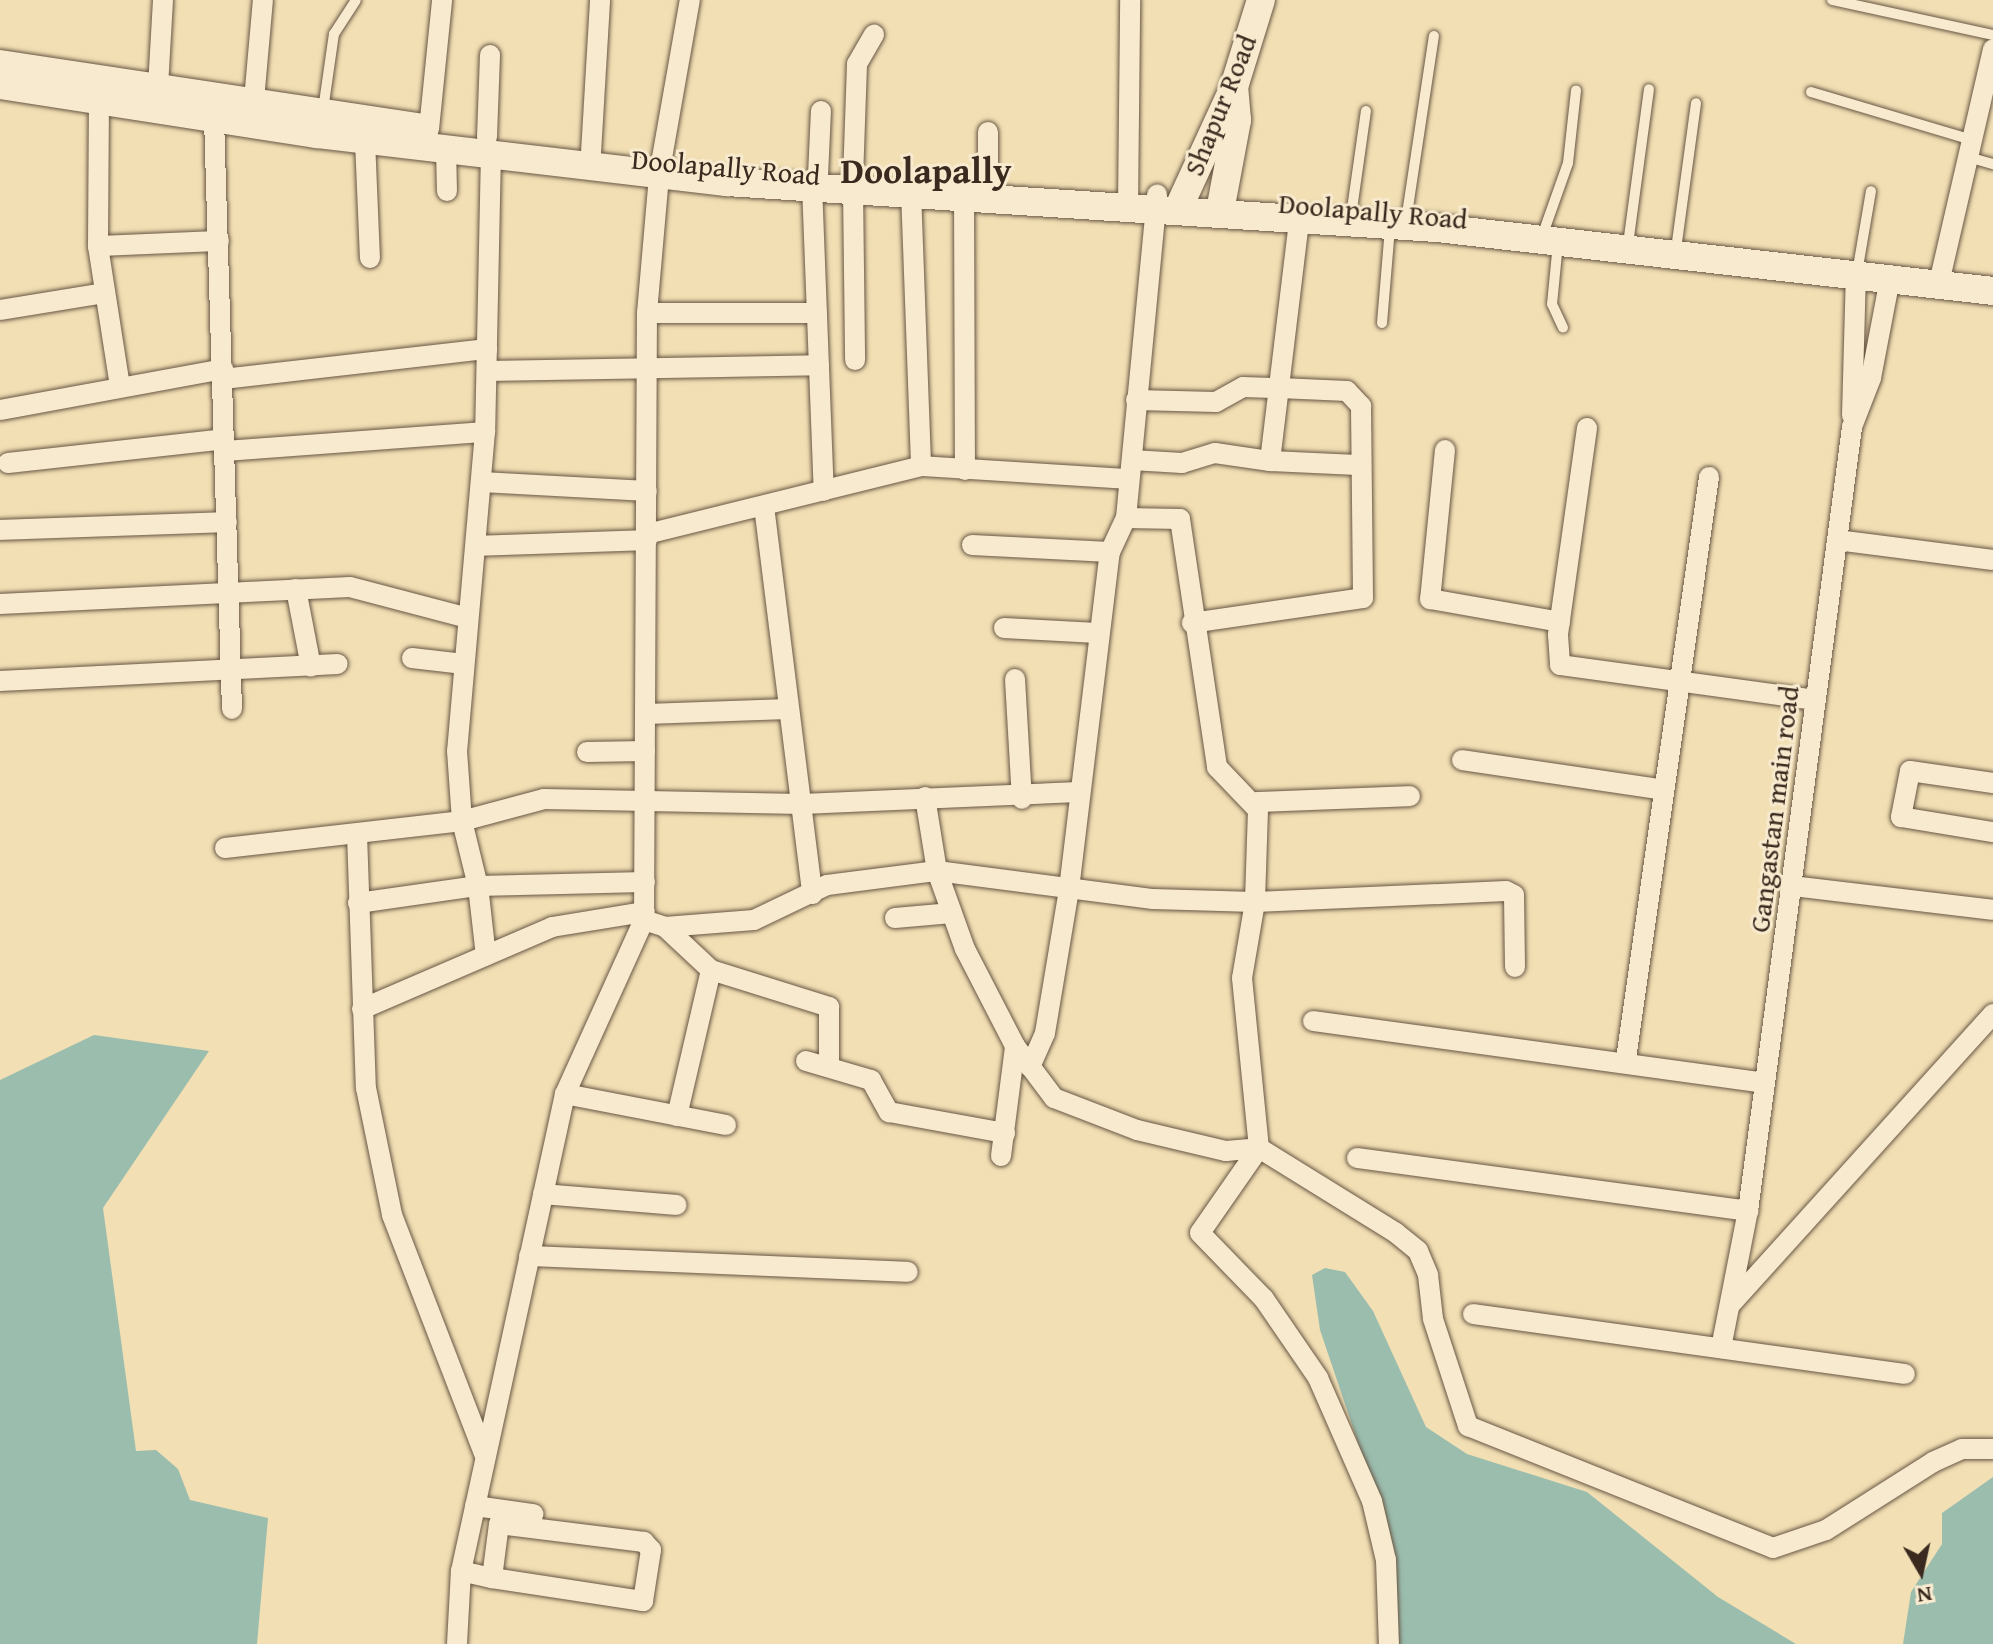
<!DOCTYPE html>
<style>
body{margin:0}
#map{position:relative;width:1993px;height:1644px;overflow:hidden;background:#f2dfb4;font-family:"Gentium Book Plus",serif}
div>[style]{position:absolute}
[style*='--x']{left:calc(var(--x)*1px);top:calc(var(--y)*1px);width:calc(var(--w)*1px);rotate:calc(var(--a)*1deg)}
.water>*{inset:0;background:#9bbdae}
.roads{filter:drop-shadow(0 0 2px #685644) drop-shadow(0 0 2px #685644)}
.lane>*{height:10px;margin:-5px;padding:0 5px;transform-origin:5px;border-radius:5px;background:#f7eace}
.street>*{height:20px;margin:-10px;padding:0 10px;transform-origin:10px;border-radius:10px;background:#f7eace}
.secondary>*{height:28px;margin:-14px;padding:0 14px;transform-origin:14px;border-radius:14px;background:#f7eace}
span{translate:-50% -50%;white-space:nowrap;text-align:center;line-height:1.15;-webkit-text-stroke:6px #f7eace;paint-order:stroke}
.street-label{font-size:28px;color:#3a291e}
.district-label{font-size:36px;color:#3a291e;font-weight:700}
.north{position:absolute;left:1881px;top:1532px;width:80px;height:80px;-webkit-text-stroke:6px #f7eace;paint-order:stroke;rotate:171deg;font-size:22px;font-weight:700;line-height:32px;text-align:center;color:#3a291e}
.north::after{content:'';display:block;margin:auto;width:28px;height:36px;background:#3a291e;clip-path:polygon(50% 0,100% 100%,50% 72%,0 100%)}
</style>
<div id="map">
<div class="water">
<div style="clip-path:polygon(94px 1035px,209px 1051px,103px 1208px,136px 1451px,156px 1450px,178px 1469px,190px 1500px,268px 1518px,257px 1644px,0 1644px,0 1080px)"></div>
<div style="clip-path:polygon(1325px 1268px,1345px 1272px,1373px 1311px,1426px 1427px,1467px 1454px,1587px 1492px,1718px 1597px,1796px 1644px,1395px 1644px,1367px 1469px,1320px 1330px,1312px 1275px)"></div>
<div style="clip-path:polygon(1993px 1477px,1993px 1644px,1903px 1644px,1911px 1592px,1942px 1544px,1942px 1513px)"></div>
</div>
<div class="roads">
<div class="lane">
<div style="--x:1832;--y:0;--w:165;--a:12.3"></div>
<div style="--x:1811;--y:92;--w:165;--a:16.6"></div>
<div style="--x:323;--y:110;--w:77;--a:-81.8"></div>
<div style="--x:334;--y:34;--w:40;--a:-57.1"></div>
<div style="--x:1968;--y:157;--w:26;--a:16"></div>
<div style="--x:1352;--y:209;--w:99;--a:-81.9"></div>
<div style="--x:1407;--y:214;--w:180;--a:-81.4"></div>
<div style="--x:1545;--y:228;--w:69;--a:-70.5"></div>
<div style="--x:1568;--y:163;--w:73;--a:-83.7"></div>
<div style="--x:1629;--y:237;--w:149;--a:-82.3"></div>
<div style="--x:1677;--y:242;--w:140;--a:-82.2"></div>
<div style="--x:1558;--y:243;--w:61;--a:95.6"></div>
<div style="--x:1552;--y:304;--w:26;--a:65"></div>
<div style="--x:1857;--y:273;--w:83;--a:-80.3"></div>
<div style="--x:1382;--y:323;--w:96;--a:-85.2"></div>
</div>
<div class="street">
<div style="--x:158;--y:87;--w:87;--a:-86.7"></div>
<div style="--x:99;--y:99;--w:147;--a:90.4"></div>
<div style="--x:98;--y:246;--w:142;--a:81.1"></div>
<div style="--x:254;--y:100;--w:100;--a:-84.9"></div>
<div style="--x:214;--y:118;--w:591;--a:88.26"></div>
<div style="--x:429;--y:129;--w:130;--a:-84.2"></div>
<div style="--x:487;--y:137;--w:82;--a:-87.9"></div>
<div style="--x:365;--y:140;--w:118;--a:87.6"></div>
<div style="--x:446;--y:148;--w:43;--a:88.7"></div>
<div style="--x:491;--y:152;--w:280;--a:91.2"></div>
<div style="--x:485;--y:432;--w:320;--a:95"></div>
<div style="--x:457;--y:751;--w:70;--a:85.9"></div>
<div style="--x:462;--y:821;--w:67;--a:76.2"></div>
<div style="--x:478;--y:886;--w:167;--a:-1.4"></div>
<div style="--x:591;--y:153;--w:153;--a:-86.6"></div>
<div style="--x:818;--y:176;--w:65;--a:-87.4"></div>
<div style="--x:853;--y:179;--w:115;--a:-88"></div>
<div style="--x:857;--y:64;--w:34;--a:-60"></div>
<div style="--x:812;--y:185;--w:306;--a:87.8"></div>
<div style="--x:988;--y:187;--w:55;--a:-90"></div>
<div style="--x:853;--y:188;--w:172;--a:89.3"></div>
<div style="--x:911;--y:191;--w:275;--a:87.9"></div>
<div style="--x:964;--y:193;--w:277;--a:89.8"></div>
<div style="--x:1128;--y:208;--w:208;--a:-89.4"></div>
<div style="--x:98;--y:246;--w:121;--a:-2.4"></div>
<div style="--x:1939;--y:283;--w:240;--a:-77"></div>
<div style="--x:0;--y:310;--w:106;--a:-9.2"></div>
<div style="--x:647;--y:313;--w:170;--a:0"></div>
<div style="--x:487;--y:371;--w:332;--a:-1"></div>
<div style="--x:223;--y:379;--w:266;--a:-6.5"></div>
<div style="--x:1136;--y:400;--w:80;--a:1.4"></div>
<div style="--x:1216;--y:402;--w:31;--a:-29"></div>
<div style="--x:1243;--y:387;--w:37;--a:2"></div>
<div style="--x:1280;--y:388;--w:67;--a:2.6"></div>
<div style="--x:1347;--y:391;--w:21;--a:47"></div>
<div style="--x:1361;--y:406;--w:192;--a:89.4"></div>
<div style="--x:1363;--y:598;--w:173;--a:171.7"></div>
<div style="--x:0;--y:410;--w:227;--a:-10.4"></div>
<div style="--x:1852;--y:415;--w:140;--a:-88.4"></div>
<div style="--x:1587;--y:428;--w:209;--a:98"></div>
<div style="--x:1558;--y:635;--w:30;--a:86"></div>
<div style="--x:1560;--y:665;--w:257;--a:7.8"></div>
<div style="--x:1445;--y:450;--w:150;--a:95.7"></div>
<div style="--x:1430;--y:599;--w:132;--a:10"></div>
<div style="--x:225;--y:451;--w:261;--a:-4.2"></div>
<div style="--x:1132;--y:460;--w:50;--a:3.4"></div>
<div style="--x:1182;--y:463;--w:34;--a:-17"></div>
<div style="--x:1215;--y:453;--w:56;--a:8.3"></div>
<div style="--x:1270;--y:461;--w:243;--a:-83.1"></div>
<div style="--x:1270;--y:461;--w:88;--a:2.6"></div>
<div style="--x:8;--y:463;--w:217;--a:-6.3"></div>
<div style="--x:482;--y:482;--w:165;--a:3.1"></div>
<div style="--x:764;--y:506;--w:391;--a:82.9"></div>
<div style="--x:1126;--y:518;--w:54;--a:1.1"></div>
<div style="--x:1180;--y:519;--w:251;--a:81.5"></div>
<div style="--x:1217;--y:767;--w:59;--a:46.4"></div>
<div style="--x:1258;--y:810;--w:92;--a:91.9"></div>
<div style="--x:1255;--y:902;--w:77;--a:99.7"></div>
<div style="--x:1242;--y:978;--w:171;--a:84.3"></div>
<div style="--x:1259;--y:1148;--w:103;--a:124.8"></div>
<div style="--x:1200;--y:1233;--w:92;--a:45.9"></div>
<div style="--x:1264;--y:1299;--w:96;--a:55.6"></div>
<div style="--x:1318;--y:1378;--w:134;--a:66.3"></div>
<div style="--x:1372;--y:1501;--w:61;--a:76.7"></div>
<div style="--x:1386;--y:1560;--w:84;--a:88"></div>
<div style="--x:0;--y:530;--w:227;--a:-2"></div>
<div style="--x:647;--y:534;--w:282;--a:-13.9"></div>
<div style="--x:921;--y:466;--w:207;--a:3.6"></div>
<div style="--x:1837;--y:540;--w:157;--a:7.3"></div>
<div style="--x:972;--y:545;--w:138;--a:2.9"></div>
<div style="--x:476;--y:546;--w:171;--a:-2"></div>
<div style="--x:296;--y:589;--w:79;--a:79.1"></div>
<div style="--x:0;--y:604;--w:350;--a:-2.8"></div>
<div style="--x:350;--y:587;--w:122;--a:14.7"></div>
<div style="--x:1004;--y:628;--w:93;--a:3.1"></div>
<div style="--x:412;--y:658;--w:52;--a:6.6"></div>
<div style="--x:1015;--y:679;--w:120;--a:86.7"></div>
<div style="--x:0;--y:681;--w:338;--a:-2.9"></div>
<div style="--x:646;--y:714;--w:142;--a:-2"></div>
<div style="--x:587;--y:752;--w:58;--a:-1"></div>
<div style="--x:1462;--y:760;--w:204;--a:8.4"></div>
<div style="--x:1993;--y:783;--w:84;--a:-171.8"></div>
<div style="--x:1910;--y:771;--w:47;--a:101.1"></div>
<div style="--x:1901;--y:817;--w:93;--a:9.3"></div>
<div style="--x:925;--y:797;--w:75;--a:80.8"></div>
<div style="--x:937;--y:871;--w:83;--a:70.3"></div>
<div style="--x:965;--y:949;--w:109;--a:62.7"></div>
<div style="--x:1015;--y:1046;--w:65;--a:53.1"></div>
<div style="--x:1054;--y:1098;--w:89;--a:21.1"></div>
<div style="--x:1137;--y:1130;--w:91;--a:13.3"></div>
<div style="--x:1226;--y:1151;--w:33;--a:-5"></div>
<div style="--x:1259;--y:1148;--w:161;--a:31.8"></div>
<div style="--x:1396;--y:1233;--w:28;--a:39"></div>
<div style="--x:1418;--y:1251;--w:26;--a:67"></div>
<div style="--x:1428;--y:1275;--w:44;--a:83.5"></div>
<div style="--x:1433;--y:1319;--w:113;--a:71.9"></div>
<div style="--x:1468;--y:1426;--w:328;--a:21.8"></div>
<div style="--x:1773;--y:1548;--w:56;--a:-18.8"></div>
<div style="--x:1826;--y:1530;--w:127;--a:-32.4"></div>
<div style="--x:1933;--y:1462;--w:32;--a:-24"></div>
<div style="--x:1962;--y:1449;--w:31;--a:0"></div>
<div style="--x:1256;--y:802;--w:154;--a:-2.2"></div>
<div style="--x:357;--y:834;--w:254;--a:88"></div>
<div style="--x:366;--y:1088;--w:130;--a:78.4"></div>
<div style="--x:392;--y:1215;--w:258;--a:68.9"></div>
<div style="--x:225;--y:848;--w:239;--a:-6.5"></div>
<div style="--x:462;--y:821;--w:85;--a:-15"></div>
<div style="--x:544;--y:799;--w:258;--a:1.1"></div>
<div style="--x:802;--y:804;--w:277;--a:-2.5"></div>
<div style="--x:1793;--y:886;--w:201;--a:6.8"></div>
<div style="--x:358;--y:903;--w:121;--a:-8.1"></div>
<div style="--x:478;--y:886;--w:70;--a:83.5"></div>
<div style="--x:895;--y:918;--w:57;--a:-5"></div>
<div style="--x:644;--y:920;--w:22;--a:18"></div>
<div style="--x:665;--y:927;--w:89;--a:-4.5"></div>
<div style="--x:754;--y:920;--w:81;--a:-25.6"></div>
<div style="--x:827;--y:885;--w:111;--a:-7.3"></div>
<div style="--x:937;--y:871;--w:218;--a:7.4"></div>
<div style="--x:1153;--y:899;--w:102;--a:1.7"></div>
<div style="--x:1255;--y:902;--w:251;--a:-2.5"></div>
<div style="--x:1506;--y:891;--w:9;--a:27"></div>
<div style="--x:1514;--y:895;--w:72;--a:89.2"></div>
<div style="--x:665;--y:927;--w:63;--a:43.1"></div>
<div style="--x:711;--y:970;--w:150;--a:103.1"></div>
<div style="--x:711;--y:970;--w:124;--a:17.4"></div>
<div style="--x:829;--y:1007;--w:57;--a:90"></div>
<div style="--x:362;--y:1009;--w:207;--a:-23.3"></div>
<div style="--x:552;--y:927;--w:94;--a:-9.2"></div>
<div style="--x:1313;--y:1021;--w:456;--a:7.8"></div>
<div style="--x:1626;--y:1059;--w:588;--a:-81.88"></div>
<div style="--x:806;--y:1061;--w:68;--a:16.3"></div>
<div style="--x:871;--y:1080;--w:37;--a:61"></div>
<div style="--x:889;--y:1112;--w:118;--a:10.3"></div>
<div style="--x:1030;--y:1067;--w:37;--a:-66"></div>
<div style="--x:1045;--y:1033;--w:146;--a:-80.5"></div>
<div style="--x:1069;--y:889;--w:339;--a:-83.1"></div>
<div style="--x:1110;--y:552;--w:38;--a:-65"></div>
<div style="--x:1126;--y:518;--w:325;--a:-84.5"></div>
<div style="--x:565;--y:1094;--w:164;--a:10.9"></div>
<div style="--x:1001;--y:1156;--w:111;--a:-82.7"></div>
<div style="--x:1357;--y:1158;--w:395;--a:7.7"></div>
<div style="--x:543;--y:1194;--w:134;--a:4.7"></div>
<div style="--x:529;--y:1256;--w:379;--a:2.4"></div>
<div style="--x:1731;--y:1304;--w:391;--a:-47.9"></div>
<div style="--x:1473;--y:1314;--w:436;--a:7.9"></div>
<div style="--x:1721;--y:1348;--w:140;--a:-78.9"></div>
<div style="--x:1748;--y:1211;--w:791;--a:-82.44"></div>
<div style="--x:1852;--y:427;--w:53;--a:-68.8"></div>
<div style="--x:1871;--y:378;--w:102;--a:-79.2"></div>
<div style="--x:475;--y:1506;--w:59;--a:7.9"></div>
<div style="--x:461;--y:1571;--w:32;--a:13"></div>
<div style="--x:492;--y:1578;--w:153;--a:8.7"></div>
<div style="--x:643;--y:1601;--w:52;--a:-81.1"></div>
<div style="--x:651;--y:1550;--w:11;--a:-131"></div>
<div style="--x:644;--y:1542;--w:146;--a:-172.9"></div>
<div style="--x:499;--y:1524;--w:54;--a:97.4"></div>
<div style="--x:457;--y:1644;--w:73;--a:-86.9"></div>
<div style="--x:461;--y:1571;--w:488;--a:-77.7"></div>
<div style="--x:565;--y:1094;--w:191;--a:-65.6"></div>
<div style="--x:644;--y:920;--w:607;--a:-89.72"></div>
<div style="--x:647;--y:313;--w:139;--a:-85"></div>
<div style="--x:659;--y:175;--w:178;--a:-80"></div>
</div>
<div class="secondary">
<div style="--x:0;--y:64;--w:427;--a:8.6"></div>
<div style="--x:0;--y:85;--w:321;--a:8.8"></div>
<div style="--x:317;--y:134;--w:413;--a:6.7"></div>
<div style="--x:727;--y:182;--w:711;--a:3.71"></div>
<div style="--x:1437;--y:228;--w:560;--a:6.46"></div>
<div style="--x:1178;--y:209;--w:134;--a:-65.3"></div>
<div style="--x:1234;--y:87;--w:91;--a:-72.8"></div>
<div style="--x:1220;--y:211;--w:93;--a:-79.4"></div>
<div style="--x:1237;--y:120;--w:33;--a:-95"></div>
</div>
</div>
<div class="street-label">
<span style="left:1220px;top:105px;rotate:-68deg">Shapur Road</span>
<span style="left:726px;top:167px;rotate:5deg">Doolapally Road</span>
<span style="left:1373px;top:211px;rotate:5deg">Doolapally Road</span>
<span style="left:1774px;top:809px;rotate:-83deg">Gangastan main road</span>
</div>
<div class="district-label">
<span style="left:926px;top:170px">Doolapally</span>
</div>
<div class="north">N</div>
</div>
